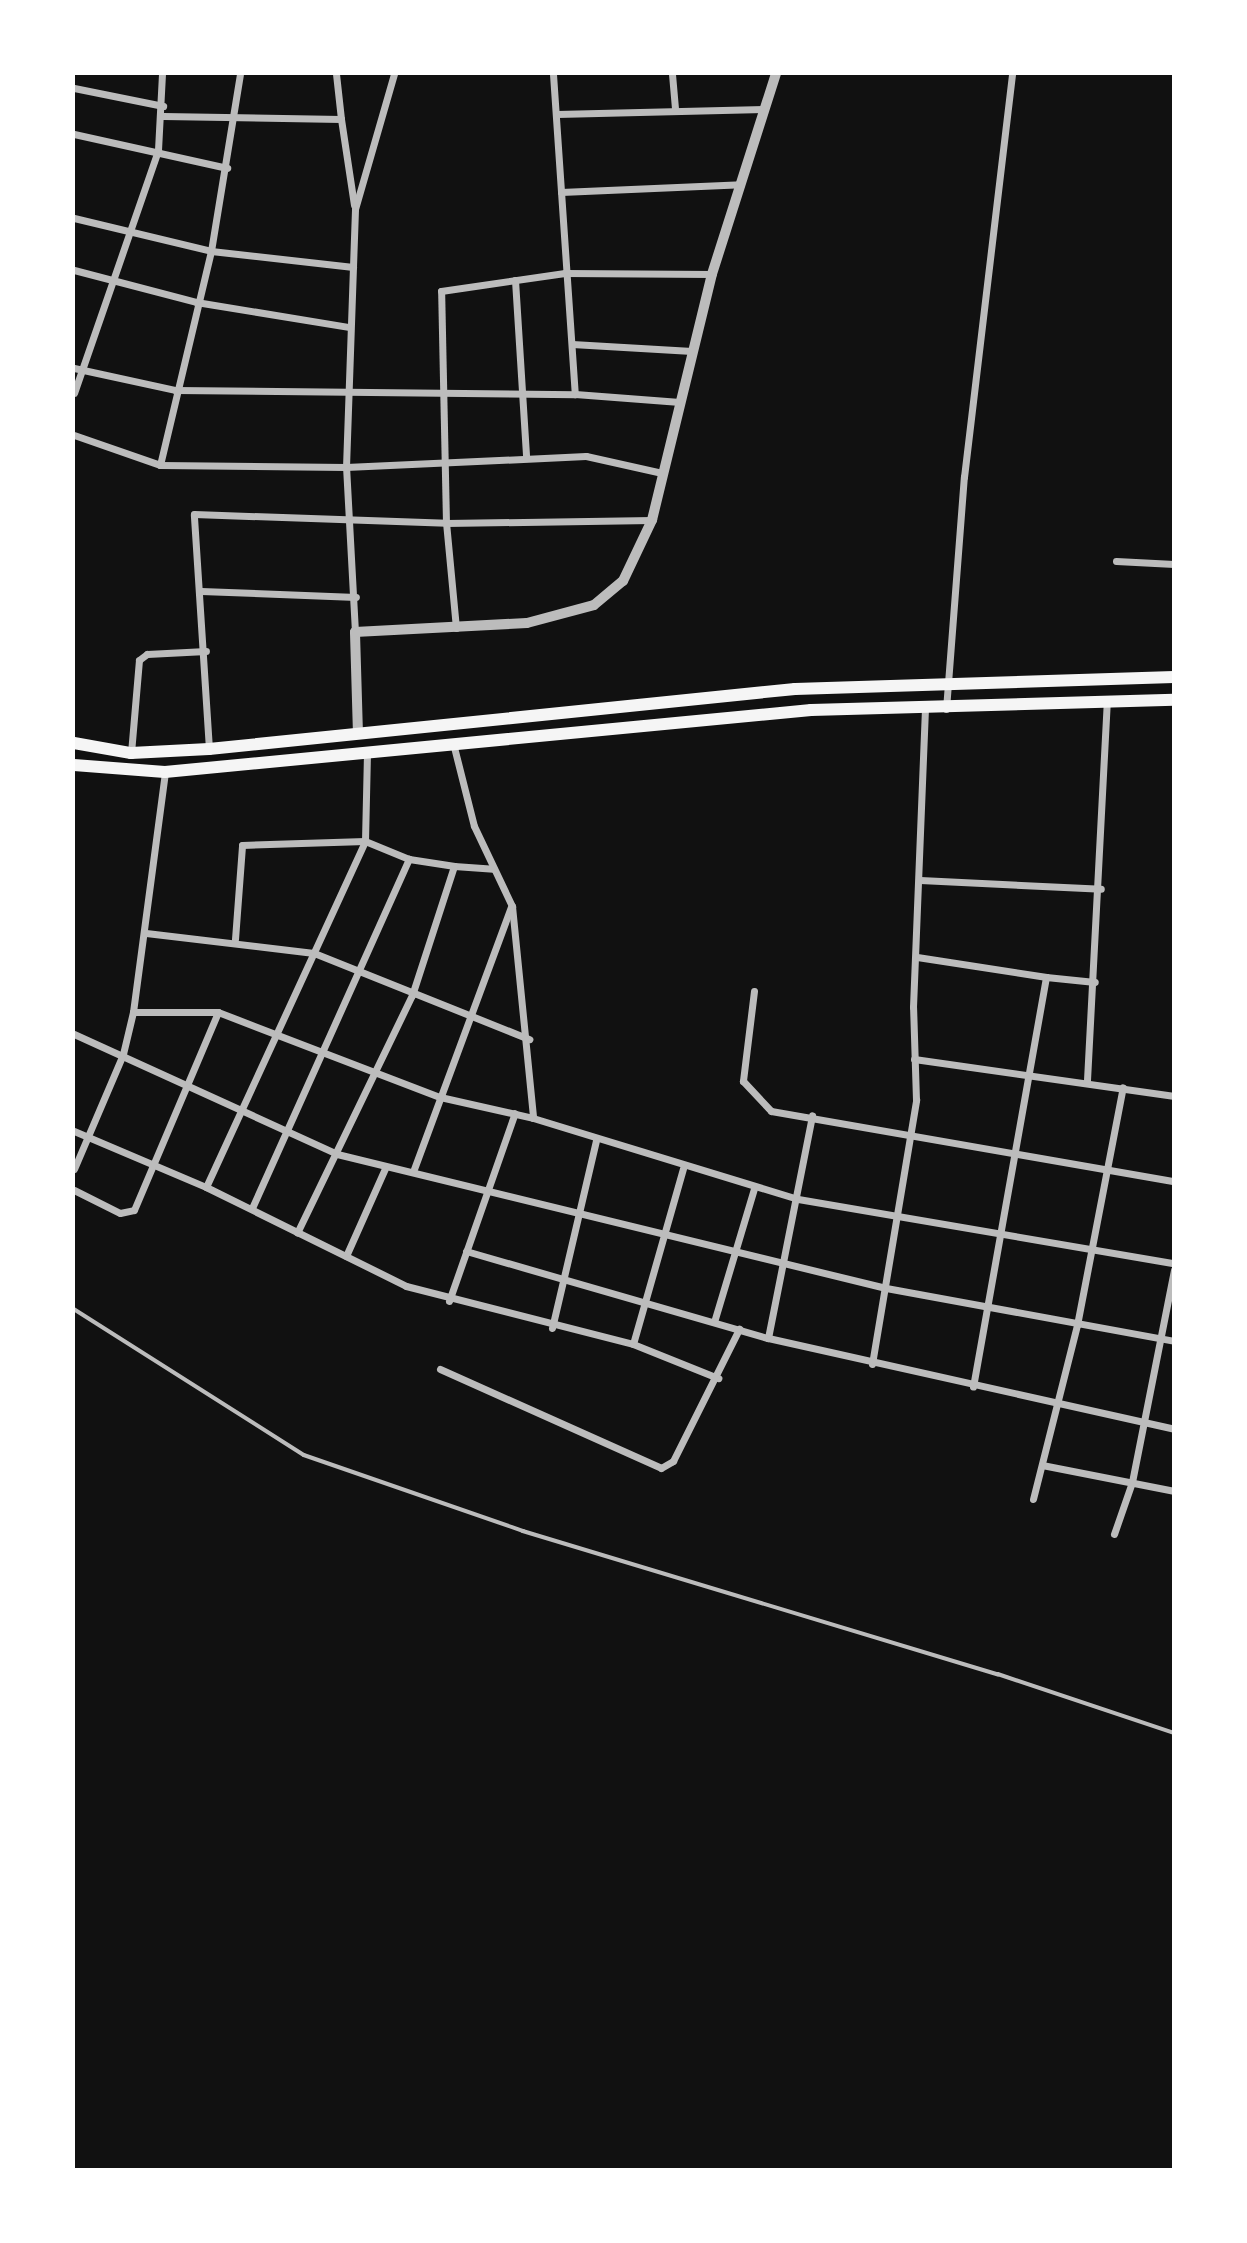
<!DOCTYPE html>
<style>
body{margin:0}
#map{position:relative;width:1247px;height:2243px;overflow:hidden;background:#111;font-family:Figtree,sans-serif}
div>[style]{position:absolute}
[style*='--x']{left:calc(var(--x)*1px);top:calc(var(--y)*1px);width:calc(var(--w)*1px);rotate:calc(var(--a)*1deg)}
.service>*{height:3.5px;margin:-1.75px;padding:0 1.75px;transform-origin:1.75px;border-radius:1.75px;background:#bcbcbc}
.minor>*{height:7px;margin:-3.5px;padding:0 3.5px;transform-origin:3.5px;border-radius:3.5px;background:#bcbcbc}
.tertiary>*{height:10px;margin:-5px;padding:0 5px;transform-origin:5px;border-radius:5px;background:#bcbcbc}
.primary>*{height:12px;margin:-6px;padding:0 6px;transform-origin:6px;border-radius:6px;background:#f5f5f5}
span{translate:-50% -50%;white-space:nowrap;text-align:center;line-height:1.15;-webkit-text-stroke:5px #fff;paint-order:stroke}
.frame{position:absolute;inset:0;border:75px solid #fff;pointer-events:none}
</style>
<div id="map">
<div class="service">
<div style="--x:74;--y:1309;--w:272;--a:32.4"></div>
<div style="--x:304;--y:1455;--w:232;--a:19.1"></div>
<div style="--x:523;--y:1531;--w:496;--a:16.8"></div>
<div style="--x:998;--y:1674;--w:186;--a:18.5"></div>
</div>
<div class="minor">
<div style="--x:553;--y:74;--w:321;--a:86.1"></div>
<div style="--x:672;--y:74;--w:36;--a:85"></div>
<div style="--x:74;--y:88;--w:91;--a:11.4"></div>
<div style="--x:557;--y:114;--w:208;--a:-1.4"></div>
<div style="--x:163;--y:116;--w:178;--a:1"></div>
<div style="--x:341;--y:119;--w:45;--a:-96.3"></div>
<div style="--x:341;--y:119;--w:87;--a:81.4"></div>
<div style="--x:74;--y:134;--w:157;--a:12.5"></div>
<div style="--x:561;--y:192;--w:180;--a:-2.5"></div>
<div style="--x:74;--y:218;--w:141;--a:13.5"></div>
<div style="--x:211;--y:251;--w:143;--a:6.4"></div>
<div style="--x:74;--y:270;--w:126;--a:14.7"></div>
<div style="--x:196;--y:302;--w:154;--a:9.3"></div>
<div style="--x:515;--y:280;--w:176;--a:86.4"></div>
<div style="--x:572;--y:344;--w:120;--a:3.3"></div>
<div style="--x:74;--y:368;--w:103;--a:12.3"></div>
<div style="--x:175;--y:390;--w:400;--a:0.6"></div>
<div style="--x:575;--y:394;--w:105;--a:4.4"></div>
<div style="--x:74;--y:393;--w:257;--a:-70.9"></div>
<div style="--x:158;--y:150;--w:76;--a:-87"></div>
<div style="--x:74;--y:435;--w:91;--a:19.2"></div>
<div style="--x:160;--y:465;--w:220;--a:-76.6"></div>
<div style="--x:211;--y:251;--w:179;--a:-80.7"></div>
<div style="--x:160;--y:465;--w:186;--a:0.6"></div>
<div style="--x:346;--y:467;--w:240;--a:-2.6"></div>
<div style="--x:586;--y:456;--w:78;--a:12.6"></div>
<div style="--x:1116;--y:561;--w:58;--a:3"></div>
<div style="--x:201;--y:591;--w:155;--a:2.2"></div>
<div style="--x:456;--y:628;--w:105;--a:-95.4"></div>
<div style="--x:446;--y:523;--w:232;--a:-91.2"></div>
<div style="--x:441;--y:291;--w:125;--a:-8.3"></div>
<div style="--x:565;--y:273;--w:147;--a:0.4"></div>
<div style="--x:355;--y:632;--w:165;--a:-93.1"></div>
<div style="--x:346;--y:467;--w:258;--a:-88"></div>
<div style="--x:355;--y:209;--w:141;--a:-73.9"></div>
<div style="--x:946;--y:709;--w:233;--a:-85.6"></div>
<div style="--x:964;--y:477;--w:406;--a:-83.2"></div>
<div style="--x:454;--y:747;--w:81;--a:75.8"></div>
<div style="--x:474;--y:826;--w:89;--a:64.6"></div>
<div style="--x:512;--y:906;--w:213;--a:84.3"></div>
<div style="--x:533;--y:1118;--w:277;--a:17"></div>
<div style="--x:798;--y:1199;--w:381;--a:9.7"></div>
<div style="--x:209;--y:749;--w:235;--a:-93.7"></div>
<div style="--x:194;--y:514;--w:252;--a:2"></div>
<div style="--x:446;--y:523;--w:206;--a:-0.8"></div>
<div style="--x:131;--y:753;--w:93;--a:-85.1"></div>
<div style="--x:139;--y:660;--w:10;--a:-37"></div>
<div style="--x:147;--y:654;--w:59;--a:-2.9"></div>
<div style="--x:454;--y:866;--w:39;--a:4"></div>
<div style="--x:920;--y:880;--w:181;--a:2.8"></div>
<div style="--x:146;--y:933;--w:169;--a:6.8"></div>
<div style="--x:314;--y:953;--w:232;--a:21.8"></div>
<div style="--x:235;--y:939;--w:94;--a:-85.7"></div>
<div style="--x:242;--y:845;--w:123;--a:-1.9"></div>
<div style="--x:365;--y:841;--w:48;--a:22.2"></div>
<div style="--x:409;--y:859;--w:46;--a:8.8"></div>
<div style="--x:454;--y:866;--w:136;--a:108"></div>
<div style="--x:412;--y:995;--w:264;--a:115.8"></div>
<div style="--x:917;--y:957;--w:131;--a:8.8"></div>
<div style="--x:1046;--y:977;--w:416;--a:100.1"></div>
<div style="--x:1046;--y:977;--w:49;--a:5.8"></div>
<div style="--x:754;--y:991;--w:91;--a:97"></div>
<div style="--x:743;--y:1081;--w:41;--a:47"></div>
<div style="--x:771;--y:1111;--w:409;--a:9.9"></div>
<div style="--x:133;--y:1012;--w:85;--a:0"></div>
<div style="--x:74;--y:1034;--w:289;--a:24.5"></div>
<div style="--x:337;--y:1154;--w:565;--a:13.72"></div>
<div style="--x:886;--y:1288;--w:293;--a:10.4"></div>
<div style="--x:914;--y:1059;--w:263;--a:8.1"></div>
<div style="--x:1087;--y:1080;--w:378;--a:-87"></div>
<div style="--x:74;--y:1131;--w:143;--a:23"></div>
<div style="--x:206;--y:1187;--w:223;--a:26.3"></div>
<div style="--x:406;--y:1286;--w:234;--a:14.3"></div>
<div style="--x:633;--y:1344;--w:92;--a:21.8"></div>
<div style="--x:74;--y:1169;--w:125;--a:-66.9"></div>
<div style="--x:123;--y:1054;--w:43;--a:-76.6"></div>
<div style="--x:133;--y:1012;--w:242;--a:-82.4"></div>
<div style="--x:414;--y:1169;--w:279;--a:-69.7"></div>
<div style="--x:206;--y:1187;--w:381;--a:-65.3"></div>
<div style="--x:365;--y:841;--w:86;--a:-88.7"></div>
<div style="--x:74;--y:1190;--w:51;--a:26.6"></div>
<div style="--x:120;--y:1213;--w:14;--a:-12"></div>
<div style="--x:134;--y:1210;--w:215;--a:-67"></div>
<div style="--x:218;--y:1012;--w:238;--a:21"></div>
<div style="--x:440;--y:1097;--w:95;--a:12.7"></div>
<div style="--x:252;--y:1208;--w:383;--a:-65.8"></div>
<div style="--x:466;--y:1251;--w:314;--a:16.1"></div>
<div style="--x:768;--y:1338;--w:416;--a:12.6"></div>
<div style="--x:346;--y:1256;--w:98;--a:-66"></div>
<div style="--x:449;--y:1301;--w:199;--a:-70.7"></div>
<div style="--x:714;--y:1322;--w:139;--a:-73.3"></div>
<div style="--x:552;--y:1328;--w:193;--a:-76.8"></div>
<div style="--x:768;--y:1338;--w:227;--a:-78.8"></div>
<div style="--x:633;--y:1344;--w:183;--a:-74.1"></div>
<div style="--x:872;--y:1364;--w:268;--a:-80.5"></div>
<div style="--x:916;--y:1100;--w:93;--a:-91.8"></div>
<div style="--x:913;--y:1007;--w:298;--a:-87.7"></div>
<div style="--x:440;--y:1369;--w:242;--a:24.1"></div>
<div style="--x:661;--y:1468;--w:14;--a:-30"></div>
<div style="--x:673;--y:1461;--w:148;--a:-63.4"></div>
<div style="--x:1042;--y:1465;--w:135;--a:11.1"></div>
<div style="--x:1033;--y:1499;--w:179;--a:-75.8"></div>
<div style="--x:1077;--y:1325;--w:242;--a:-79.1"></div>
<div style="--x:1114;--y:1534;--w:55;--a:-70.9"></div>
<div style="--x:1132;--y:1482;--w:216;--a:-78.8"></div>
</div>
<div class="tertiary">
<div style="--x:358;--y:734;--w:102;--a:-91.7"></div>
<div style="--x:355;--y:632;--w:172;--a:-3"></div>
<div style="--x:527;--y:623;--w:69;--a:-15"></div>
<div style="--x:594;--y:605;--w:38;--a:-40"></div>
<div style="--x:623;--y:581;--w:68;--a:-64.6"></div>
<div style="--x:652;--y:520;--w:253;--a:-76.3"></div>
<div style="--x:712;--y:274;--w:210;--a:-72.3"></div>
</div>
<div class="primary">
<div style="--x:74;--y:743;--w:58;--a:10"></div>
<div style="--x:131;--y:753;--w:78;--a:-2.9"></div>
<div style="--x:209;--y:749;--w:589;--a:-5.85"></div>
<div style="--x:795;--y:689;--w:379;--a:-1.8"></div>
<div style="--x:74;--y:765;--w:91;--a:4.4"></div>
<div style="--x:165;--y:772;--w:649;--a:-5.48"></div>
<div style="--x:811;--y:710;--w:363;--a:-1.6"></div>
</div>
<div class="frame"></div>
</div>
